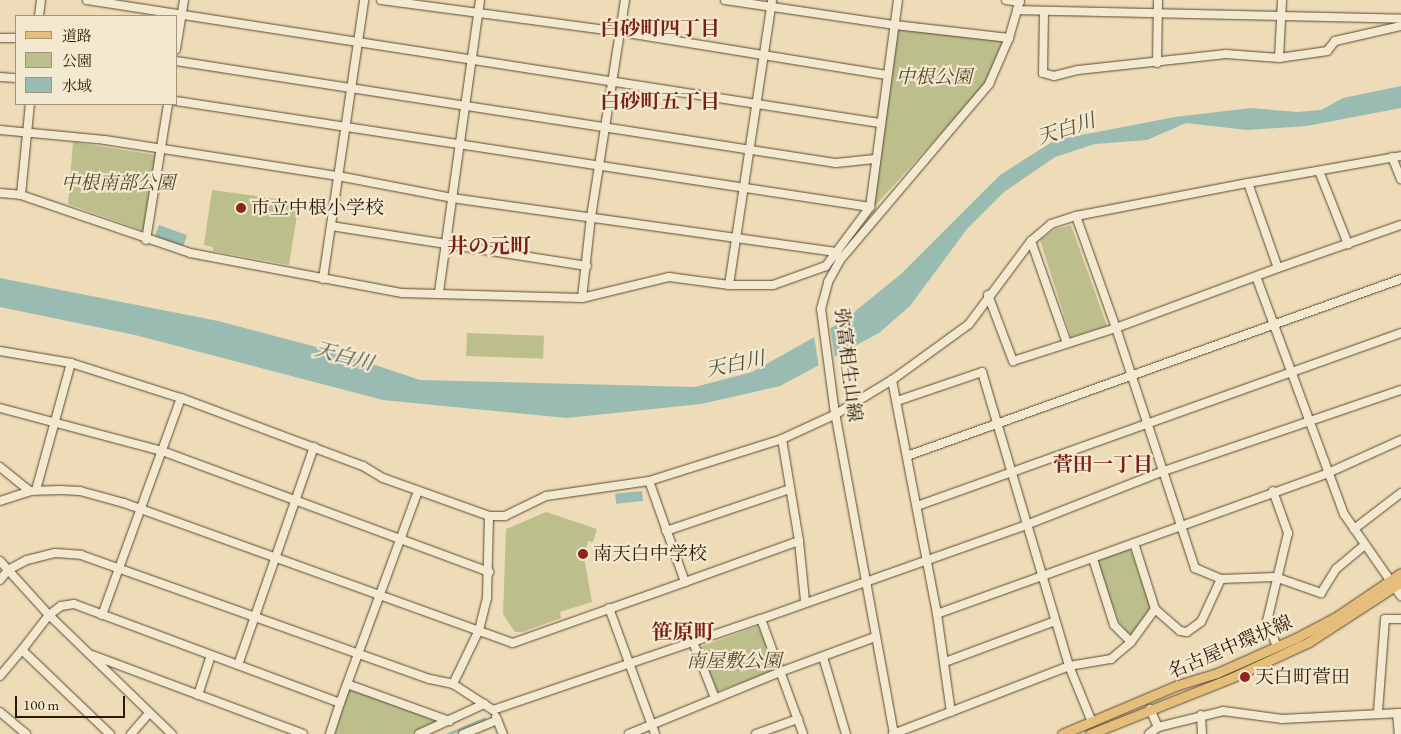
<!DOCTYPE html>
<meta charset="utf-8">
<style>
body{margin:0}
#map{position:relative;width:1401px;height:734px;overflow:hidden;background:#eddcb7;font-family:"EB Garamond","Noto Serif JP",serif}
div>[style]{position:absolute}
[style*='--x']{left:calc(var(--x)*1px);top:calc(var(--y)*1px);width:calc(var(--w)*1px);rotate:calc(var(--a)*1deg)}
.green>*{inset:0;background:#bcbf8c;transform-origin:0 0}
.water>*{inset:0;background:#99bbb2;transform-origin:0 0}
.pier>*{inset:0;background:#eddcb7}
.stream>*{height:2.5px;margin:-1.25px;padding:0 1.25px;transform-origin:1.25px;border-radius:1.25px;background:#99bbb2}
.roads{filter:drop-shadow(0 0 1px #5c4830) drop-shadow(0 0 1px #5c4830)}
.minor>*{height:8px;margin:-4px;padding:0 4px;transform-origin:4px;border-radius:4px;background:#f3e8d0}
.major>*{height:9px;margin:-4.5px;padding:0 4.5px;transform-origin:4.5px;border-radius:4.5px;background:#e6be7c}
.dots>*{width:14px;height:14px;translate:-50% -50%;box-sizing:border-box;border:2px solid #f3e8d0;border-radius:50%}
span{translate:-50% -50%;white-space:nowrap;text-align:center;line-height:1.15;-webkit-text-stroke:4.5px #f3e8d0;paint-order:stroke}
.park-label{font-size:19px;color:#57492c;font-style:italic}
.poi-label{font-size:19px;color:#2c1703}
.left{translate:0 -50%;text-align:left}
.street-label{font-size:19px;color:#2c1703}
.neighbourhood-label{font-size:20px;color:#7a1f14;font-weight:700}
.water-label{font-size:20px;color:#525040;font-style:italic}
.quarter-label{font-size:21px;color:#7a1f14;font-weight:700}
.legend{position:absolute;left:15px;top:15px;width:162px;height:90px;box-sizing:border-box;background:#f3e8d0;border:1px solid #a3947e;margin:0;padding:6px 9px;list-style:none;font-size:15px;color:#2c1703}
.legend li{display:flex;align-items:center;gap:10px;height:25px}
.legend b{width:25px;border:1px solid #a3947e}
.scale{position:absolute;left:15px;top:696px;width:110px;height:22px;box-sizing:border-box;border:2px solid #2c1703;border-top:0;padding-left:6px;font-size:15px;line-height:18px;white-space:nowrap;color:#2c1703;-webkit-text-stroke:4px #f3e8d0;paint-order:stroke}
</style>
<div id="map">
<div class="green">
<div style="clip-path:polygon(896px 28px,1005px 39px,987px 83px,872px 209px)"></div>
<div style="clip-path:polygon(73px 142px,157px 155px,147px 232px,68px 204px)"></div>
<div style="clip-path:polygon(212px 190px,299px 202px,289px 265px,213px 251px,213px 247px,204px 245px)"></div>
<div style="clip-path:polygon(1071px 225px,1107px 326px,1071px 337px,1040px 240px,1055px 229px)"></div>
<div style="left:467px;top:333px;width:77px;height:23px;rotate:2deg"></div>
<div style="clip-path:polygon(546px 512px,597px 529px,593px 542px,588px 541px,584px 557px,592px 602px,560px 612px,561px 618px,523px 632px,515px 632px,503px 614px,506px 529px)"></div>
<div style="clip-path:polygon(1128px 549px,1131px 551px,1151px 609px,1132px 634px,1127px 633px,1119px 622px,1097px 563px,1099px 559px)"></div>
<div style="clip-path:polygon(758px 626px,776px 667px,774px 671px,716px 692px,699px 651px,700px 647px)"></div>
<div style="clip-path:polygon(349px 688px,440px 721px,411px 734px,335px 734px)"></div>
</div>
<div class="water">
<div style="clip-path:polygon(1401px 86px,1401px 108px,1307px 126px,1247px 130px,1186px 123px,1147px 140px,1095px 144px,1055px 157px,1004px 192px,967px 229px,910px 306px,879px 333px,780px 386px,701px 404px,567px 418px,383px 400px,135px 335px,0 307px,0 278px,218px 321px,339px 353px,420px 380px,695px 387px,752px 372px,843px 321px,901px 274px,1000px 175px,1055px 140px,1175px 117px,1251px 108px,1297px 112px,1321px 110px,1343px 98px)"></div>
<div style="left:159px;top:225px;width:30px;height:12px;rotate:20deg"></div>
<div style="left:642px;top:491px;width:10px;height:27px;rotate:84deg"></div>
</div>
<div class="pier">
<div style="clip-path:polygon(830px 326px,835px 359px,819px 368px,814px 335px)"></div>
</div>
<div class="stream">
<div style="--x:448;--y:734;--w:39;--a:-23"></div>
</div>
<div class="roads">
<div class="minor">
<div style="--x:87;--y:0;--w:802;--a:8.82"></div>
<div style="--x:381;--y:0;--w:242;--a:7.6"></div>
<div style="--x:621;--y:32;--w:269;--a:9.2"></div>
<div style="--x:725;--y:0;--w:172;--a:8.4"></div>
<div style="--x:895;--y:25;--w:115;--a:6.5"></div>
<div style="--x:1006;--y:0;--w:14;--a:8"></div>
<div style="--x:1017;--y:10;--w:384;--a:1.3"></div>
<div style="--x:1044;--y:11;--w:62;--a:90.9"></div>
<div style="--x:1043;--y:73;--w:11;--a:15"></div>
<div style="--x:1054;--y:76;--w:25;--a:-14"></div>
<div style="--x:1078;--y:70;--w:149;--a:-6.2"></div>
<div style="--x:1226;--y:54;--w:53;--a:4.3"></div>
<div style="--x:1279;--y:58;--w:49;--a:-8.3"></div>
<div style="--x:1327;--y:51;--w:13;--a:-51"></div>
<div style="--x:1335;--y:41;--w:68;--a:-12.8"></div>
<div style="--x:39;--y:16;--w:16;--a:-83"></div>
<div style="--x:0;--y:38;--w:16;--a:0"></div>
<div style="--x:176;--y:49;--w:50;--a:-80.7"></div>
<div style="--x:1279;--y:58;--w:58;--a:-87"></div>
<div style="--x:176;--y:61;--w:668;--a:8.79"></div>
<div style="--x:836;--y:163;--w:39;--a:-6"></div>
<div style="--x:1157;--y:63;--w:63;--a:-89.1"></div>
<div style="--x:0;--y:77;--w:16;--a:4"></div>
<div style="--x:176;--y:101;--w:702;--a:8.68"></div>
<div style="--x:0;--y:130;--w:105;--a:5.4"></div>
<div style="--x:105;--y:140;--w:236;--a:8.8"></div>
<div style="--x:338;--y:176;--w:116;--a:10.9"></div>
<div style="--x:452;--y:198;--w:389;--a:8"></div>
<div style="--x:1392;--y:157;--w:24;--a:68"></div>
<div style="--x:1319;--y:171;--w:79;--a:68.3"></div>
<div style="--x:1248;--y:183;--w:155;--a:-10"></div>
<div style="--x:0;--y:193;--w:21;--a:5"></div>
<div style="--x:21;--y:195;--w:179;--a:18.9"></div>
<div style="--x:190;--y:253;--w:216;--a:10.7"></div>
<div style="--x:402;--y:293;--w:180;--a:1.6"></div>
<div style="--x:582;--y:298;--w:89;--a:-13.6"></div>
<div style="--x:669;--y:277;--w:61;--a:7.6"></div>
<div style="--x:729;--y:285;--w:44;--a:0"></div>
<div style="--x:773;--y:285;--w:56;--a:-19.7"></div>
<div style="--x:826;--y:266;--w:74;--a:-53.3"></div>
<div style="--x:870;--y:207;--w:209;--a:-82.3"></div>
<div style="--x:21;--y:195;--w:91;--a:-84.4"></div>
<div style="--x:331;--y:226;--w:259;--a:8.9"></div>
<div style="--x:146;--y:240;--w:138;--a:-80.8"></div>
<div style="--x:1031;--y:241;--w:108;--a:70.6"></div>
<div style="--x:1278;--y:268;--w:130;--a:-19.3"></div>
<div style="--x:323;--y:279;--w:282;--a:-81.6"></div>
<div style="--x:1257;--y:279;--w:251;--a:69.7"></div>
<div style="--x:1344;--y:514;--w:100;--a:55.2"></div>
<div style="--x:729;--y:285;--w:288;--a:-81.4"></div>
<div style="--x:439;--y:292;--w:295;--a:-82"></div>
<div style="--x:988;--y:295;--w:71;--a:69.3"></div>
<div style="--x:1013;--y:361;--w:108;--a:-17.8"></div>
<div style="--x:1116;--y:328;--w:253;--a:71.8"></div>
<div style="--x:1195;--y:568;--w:28;--a:23"></div>
<div style="--x:1221;--y:579;--w:54;--a:-2.1"></div>
<div style="--x:1275;--y:577;--w:49;--a:19.2"></div>
<div style="--x:1321;--y:593;--w:28;--a:-58"></div>
<div style="--x:1336;--y:569;--w:38;--a:-40"></div>
<div style="--x:582;--y:298;--w:81;--a:-83.7"></div>
<div style="--x:591;--y:217;--w:220;--a:-81.1"></div>
<div style="--x:0;--y:351;--w:72;--a:9.6"></div>
<div style="--x:71;--y:363;--w:115;--a:17.7"></div>
<div style="--x:181;--y:398;--w:194;--a:20.5"></div>
<div style="--x:363;--y:466;--w:23;--a:31"></div>
<div style="--x:383;--y:478;--w:113;--a:19.7"></div>
<div style="--x:489;--y:516;--w:82;--a:91.4"></div>
<div style="--x:487;--y:598;--w:33;--a:104"></div>
<div style="--x:479;--y:630;--w:60;--a:115.7"></div>
<div style="--x:892;--y:380;--w:238;--a:79.1"></div>
<div style="--x:937;--y:614;--w:99;--a:81.9"></div>
<div style="--x:897;--y:401;--w:90;--a:-18.8"></div>
<div style="--x:982;--y:372;--w:307;--a:73.5"></div>
<div style="--x:1069;--y:666;--w:43;--a:-9.5"></div>
<div style="--x:1111;--y:659;--w:26;--a:-40"></div>
<div style="--x:1131;--y:642;--w:41;--a:-54"></div>
<div style="--x:0;--y:408;--w:168;--a:14.9"></div>
<div style="--x:162;--y:451;--w:349;--a:20.3"></div>
<div style="--x:782;--y:439;--w:103;--a:80.5"></div>
<div style="--x:799;--y:541;--w:60;--a:84.3"></div>
<div style="--x:907;--y:456;--w:525;--a:-19.71"></div>
<div style="--x:0;--y:467;--w:38;--a:39"></div>
<div style="--x:649;--y:481;--w:139;--a:-17.5"></div>
<div style="--x:782;--y:439;--w:60;--a:-24.8"></div>
<div style="--x:836;--y:414;--w:66;--a:-31.3"></div>
<div style="--x:892;--y:380;--w:95;--a:-36"></div>
<div style="--x:969;--y:324;--w:104;--a:-53.2"></div>
<div style="--x:1031;--y:241;--w:26;--a:-40"></div>
<div style="--x:1051;--y:224;--w:26;--a:-18"></div>
<div style="--x:1076;--y:216;--w:175;--a:-10.9"></div>
<div style="--x:1248;--y:183;--w:90;--a:70.6"></div>
<div style="--x:1278;--y:268;--w:173;--a:159.7"></div>
<div style="--x:1116;--y:328;--w:119;--a:-109.7"></div>
<div style="--x:36;--y:490;--w:132;--a:-74.6"></div>
<div style="--x:1273;--y:491;--w:45;--a:70.3"></div>
<div style="--x:1288;--y:533;--w:90;--a:103.4"></div>
<div style="--x:1267;--y:621;--w:28;--a:69"></div>
<div style="--x:0;--y:501;--w:32;--a:-18"></div>
<div style="--x:30;--y:491;--w:30;--a:-2"></div>
<div style="--x:60;--y:490;--w:20;--a:3"></div>
<div style="--x:80;--y:491;--w:46;--a:15.3"></div>
<div style="--x:124;--y:503;--w:413;--a:19.8"></div>
<div style="--x:513;--y:643;--w:182;--a:-19.5"></div>
<div style="--x:685;--y:582;--w:107;--a:-109.6"></div>
<div style="--x:649;--y:481;--w:104;--a:171.7"></div>
<div style="--x:546;--y:496;--w:46;--a:154"></div>
<div style="--x:505;--y:516;--w:16;--a:180"></div>
<div style="--x:917;--y:506;--w:514;--a:-19.67"></div>
<div style="--x:1354;--y:529;--w:59;--a:-37.5"></div>
<div style="--x:666;--y:531;--w:131;--a:-18.7"></div>
<div style="--x:1134;--y:543;--w:69;--a:72.3"></div>
<div style="--x:1155;--y:609;--w:33;--a:41"></div>
<div style="--x:1180;--y:631;--w:7;--a:8"></div>
<div style="--x:1187;--y:632;--w:17;--a:-36"></div>
<div style="--x:1201;--y:622;--w:47;--a:-65.1"></div>
<div style="--x:1093;--y:559;--w:69;--a:72.3"></div>
<div style="--x:1114;--y:625;--w:24;--a:45"></div>
<div style="--x:0;--y:561;--w:73;--a:47.8"></div>
<div style="--x:49;--y:615;--w:171;--a:44.1"></div>
<div style="--x:0;--y:580;--w:13;--a:-51"></div>
<div style="--x:8;--y:570;--w:21;--a:-28"></div>
<div style="--x:27;--y:560;--w:29;--a:-14"></div>
<div style="--x:55;--y:553;--w:26;--a:4"></div>
<div style="--x:81;--y:555;--w:370;--a:19.6"></div>
<div style="--x:430;--y:679;--w:24;--a:12"></div>
<div style="--x:453;--y:684;--w:48;--a:33"></div>
<div style="--x:493;--y:710;--w:283;--a:-18.8"></div>
<div style="--x:761;--y:619;--w:281;--a:-19.5"></div>
<div style="--x:1026;--y:525;--w:148;--a:-21.4"></div>
<div style="--x:1164;--y:471;--w:250;--a:-18.9"></div>
<div style="--x:685;--y:582;--w:121;--a:-19.8"></div>
<div style="--x:609;--y:608;--w:134;--a:69.9"></div>
<div style="--x:937;--y:614;--w:416;--a:-19.8"></div>
<div style="--x:1328;--y:473;--w:80;--a:-24.3"></div>
<div style="--x:102;--y:615;--w:231;--a:-70"></div>
<div style="--x:761;--y:619;--w:122;--a:69.9"></div>
<div style="--x:693;--y:642;--w:60;--a:68.6"></div>
<div style="--x:22;--y:650;--w:44;--a:-52.4"></div>
<div style="--x:49;--y:615;--w:15;--a:-37"></div>
<div style="--x:61;--y:606;--w:13;--a:-9"></div>
<div style="--x:74;--y:604;--w:284;--a:20.4"></div>
<div style="--x:340;--y:703;--w:33;--a:108"></div>
<div style="--x:92;--y:655;--w:225;--a:20.5"></div>
<div style="--x:823;--y:657;--w:80;--a:73.4"></div>
<div style="--x:945;--y:662;--w:117;--a:-20.4"></div>
<div style="--x:238;--y:665;--w:231;--a:-70.8"></div>
<div style="--x:0;--y:676;--w:34;--a:-50"></div>
<div style="--x:22;--y:650;--w:122;--a:43.7"></div>
<div style="--x:347;--y:684;--w:109;--a:19.9"></div>
<div style="--x:198;--y:695;--w:42;--a:-72"></div>
<div style="--x:340;--y:703;--w:226;--a:-69.8"></div>
<div style="--x:1150;--y:709;--w:20;--a:66"></div>
<div style="--x:1158;--y:727;--w:67;--a:-13.8"></div>
<div style="--x:1223;--y:711;--w:60;--a:7.7"></div>
<div style="--x:1282;--y:719;--w:119;--a:-2.9"></div>
<div style="--x:0;--y:712;--w:34;--a:40"></div>
<div style="--x:1378;--y:712;--w:93;--a:-85.7"></div>
<div style="--x:1385;--y:619;--w:16;--a:0"></div>
<div style="--x:1397;--y:713;--w:21;--a:85"></div>
<div style="--x:1201;--y:715;--w:19;--a:87"></div>
<div style="--x:496;--y:717;--w:18;--a:68"></div>
<div style="--x:131;--y:734;--w:28;--a:-49"></div>
<div style="--x:419;--y:734;--w:72;--a:-24.8"></div>
<div style="--x:463;--y:734;--w:37;--a:-22"></div>
<div style="--x:629;--y:734;--w:163;--a:-22.3"></div>
<div style="--x:780;--y:672;--w:101;--a:-20.2"></div>
<div style="--x:756;--y:734;--w:45;--a:-19.7"></div>
<div style="--x:893;--y:734;--w:189;--a:-21.1"></div>
<div style="--x:1069;--y:666;--w:61;--a:67.7"></div>
<div style="--x:894;--y:734;--w:333;--a:-100.4"></div>
<div style="--x:834;--y:406;--w:98;--a:-97.6"></div>
<div style="--x:821;--y:309;--w:28;--a:-75"></div>
<div style="--x:828;--y:282;--w:25;--a:-61"></div>
<div style="--x:840;--y:260;--w:231;--a:-49.7"></div>
<div style="--x:989;--y:84;--w:50;--a:-66.5"></div>
<div style="--x:1009;--y:38;--w:40;--a:-74"></div>
<div style="--x:1149;--y:734;--w:11;--a:-38"></div>
</div>
<div class="major">
<div style="--x:1062;--y:734;--w:126;--a:-22.9"></div>
<div style="--x:1178;--y:685;--w:41;--a:-17.1"></div>
<div style="--x:1217;--y:673;--w:86;--a:-23.9"></div>
<div style="--x:1296;--y:638;--w:45;--a:-27.7"></div>
<div style="--x:1336;--y:617;--w:78;--a:-34.1"></div>
<div style="--x:1090;--y:734;--w:154;--a:-21.7"></div>
<div style="--x:1233;--y:677;--w:84;--a:-24.7"></div>
<div style="--x:1309;--y:642;--w:110;--a:-33.1"></div>
</div>
</div>
<div class="dots">
<div style="left:241px;top:208px;background:#8f2418"></div>
<div style="left:583px;top:554px;background:#8f2418"></div>
<div style="left:1245px;top:677px;background:#8f2418"></div>
</div>
<div class="park-label">
<span style="left:934px;top:77px">中根公園</span>
<span style="left:118px;top:183px">中根南部公園</span>
<span style="left:734px;top:661px">南屋敷公園</span>
</div>
<div class="poi-label">
<span class="left" style="left:251px;top:208px">市立中根小学校</span>
<span class="left" style="left:593px;top:554px">南天白中学校</span>
<span class="left" style="left:1255px;top:677px">天白町菅田</span>
</div>
<div class="street-label">
<span style="left:848px;top:365px;rotate:83deg">弥富相生山線</span>
<span style="left:1230px;top:647px;rotate:-23deg">名古屋中環状線</span>
</div>
<div class="neighbourhood-label">
<span style="left:660px;top:28px">白砂町四丁目</span>
<span style="left:660px;top:101px">白砂町五丁目</span>
<span style="left:1103px;top:464px">菅田一丁目</span>
</div>
<div class="water-label">
<span style="left:1066px;top:129px;rotate:-18deg">天白川</span>
<span style="left:344px;top:356px;rotate:15deg">天白川</span>
<span style="left:735px;top:364px;rotate:-12deg">天白川</span>
</div>
<div class="quarter-label">
<span style="left:489px;top:246px">井の元町</span>
<span style="left:683px;top:632px">笹原町</span>
</div>
<ul class="legend">
<li><b style="height:6px;background:#e6be7c"></b>道路</li>
<li><b style="height:14px;background:#bcbf8c"></b>公園</li>
<li><b style="height:14px;background:#99bbb2"></b>水域</li>
</ul>
<div class="scale">100 m</div>
</div>
